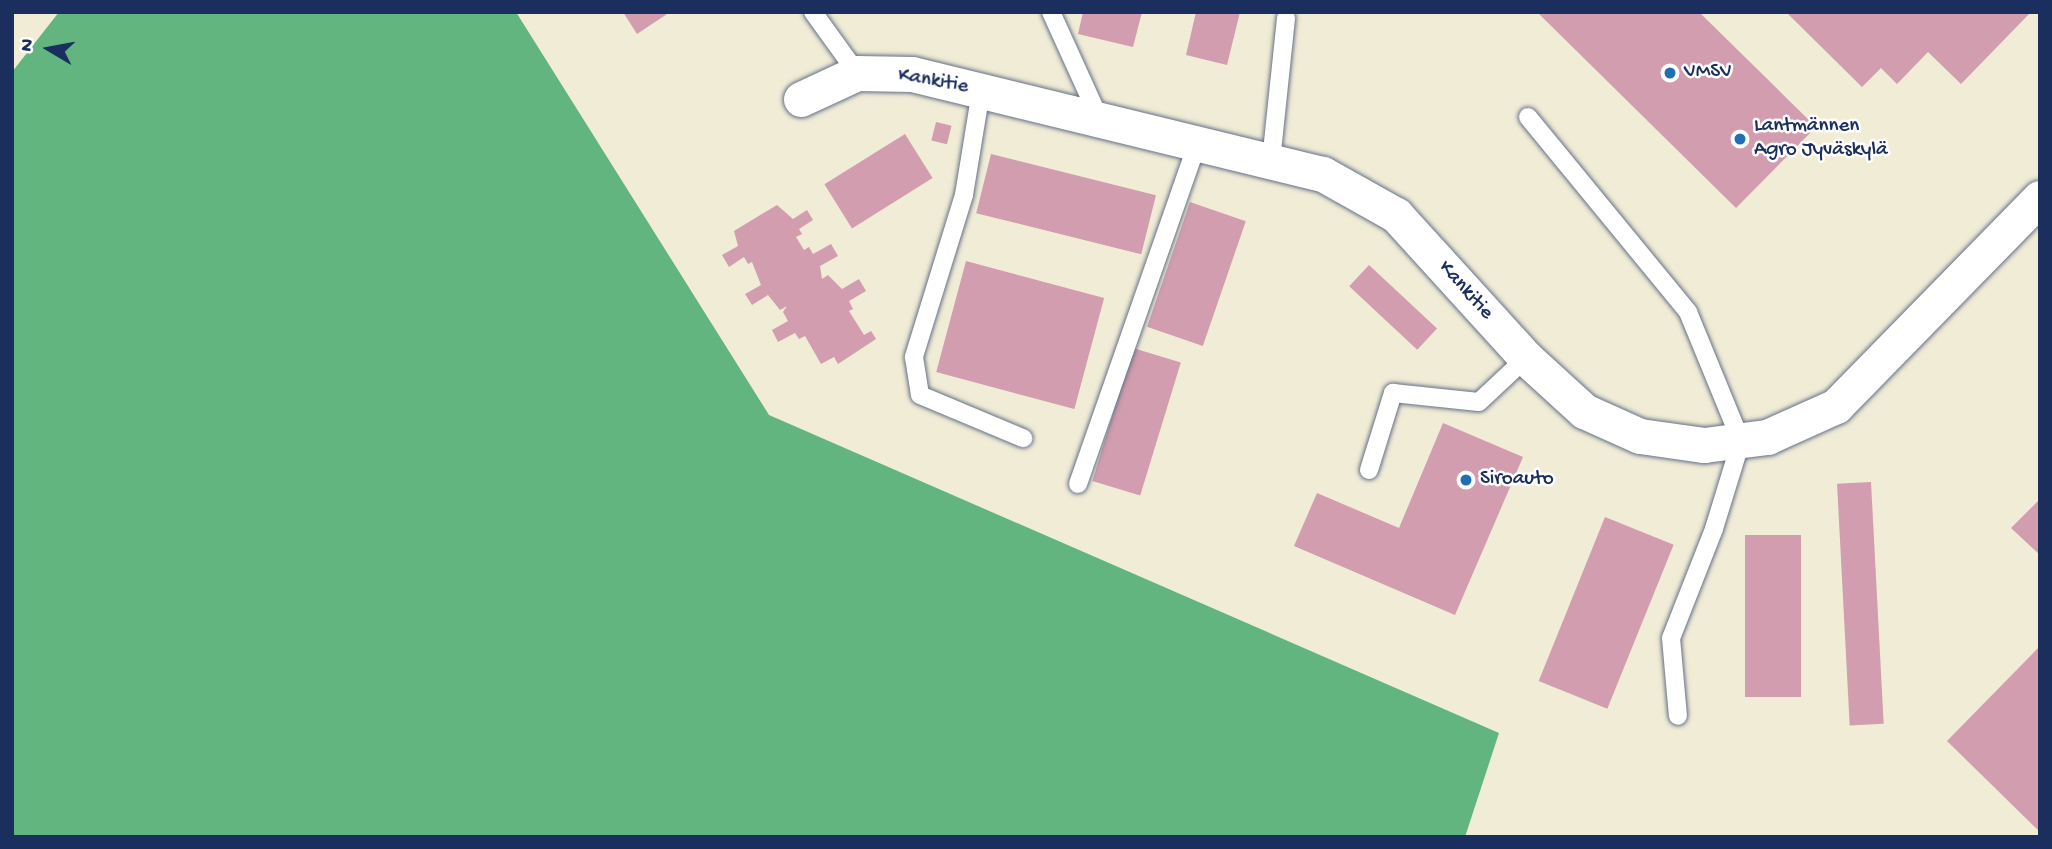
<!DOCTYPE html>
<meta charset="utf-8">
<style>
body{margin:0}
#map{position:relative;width:2052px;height:849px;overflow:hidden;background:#f0ecd6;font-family:"Gochi Hand",sans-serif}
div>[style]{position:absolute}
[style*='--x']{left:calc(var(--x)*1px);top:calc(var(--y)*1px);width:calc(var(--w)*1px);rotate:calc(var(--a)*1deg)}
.forest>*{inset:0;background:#63b580}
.building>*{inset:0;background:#d19daf;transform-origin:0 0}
.roads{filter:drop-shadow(0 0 2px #667188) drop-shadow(0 0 2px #667188)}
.service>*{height:18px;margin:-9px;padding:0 9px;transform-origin:9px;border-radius:9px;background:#fff}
.minor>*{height:35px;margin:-17.5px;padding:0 17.5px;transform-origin:17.5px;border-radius:17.5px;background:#fff}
.dots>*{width:19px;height:19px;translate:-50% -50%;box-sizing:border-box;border:4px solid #fff;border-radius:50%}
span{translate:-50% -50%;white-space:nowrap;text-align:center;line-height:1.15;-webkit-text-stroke:5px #fff;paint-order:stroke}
.poi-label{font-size:21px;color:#1b2f5e}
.left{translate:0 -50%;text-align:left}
.street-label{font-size:21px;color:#1b2f5e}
.frame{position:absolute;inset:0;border:14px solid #1b2f5e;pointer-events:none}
.north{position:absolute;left:14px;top:14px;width:70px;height:70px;-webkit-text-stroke:5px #fff;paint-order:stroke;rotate:280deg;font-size:19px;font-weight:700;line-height:28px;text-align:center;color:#1b2f5e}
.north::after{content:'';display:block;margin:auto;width:24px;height:32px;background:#1b2f5e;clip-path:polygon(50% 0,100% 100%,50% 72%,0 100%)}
</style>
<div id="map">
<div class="forest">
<div style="clip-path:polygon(59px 12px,516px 12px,769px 415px,1499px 733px,1465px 837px,12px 837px,12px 72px)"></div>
</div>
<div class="building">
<div style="clip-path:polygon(623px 12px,670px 12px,637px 34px)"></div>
<div style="clip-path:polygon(1083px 12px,1142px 12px,1133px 47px,1078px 34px)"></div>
<div style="clip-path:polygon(1196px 12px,1240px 12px,1227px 65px,1186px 55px)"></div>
<div style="clip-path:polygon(1537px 12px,1699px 12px,1816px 127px,1736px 208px)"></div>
<div style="clip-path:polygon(1786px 12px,2031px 12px,1961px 84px,1928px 52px,1897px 84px,1881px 68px,1862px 87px)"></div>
<div style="left:936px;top:122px;width:16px;height:19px;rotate:14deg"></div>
<div style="left:905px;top:134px;width:52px;height:95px;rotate:58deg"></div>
<div style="left:991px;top:154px;width:170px;height:61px;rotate:14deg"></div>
<div style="left:1190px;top:202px;width:59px;height:132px;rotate:19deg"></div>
<div style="clip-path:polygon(777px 205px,793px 219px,807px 210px,813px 220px,799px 229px,802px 234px,796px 237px,804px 250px,809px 247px,813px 254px,831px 244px,838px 256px,820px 266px,822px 279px,828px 275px,842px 289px,859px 279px,866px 291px,849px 301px,853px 309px,849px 311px,864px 335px,871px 331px,876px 339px,838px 364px,834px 357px,821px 364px,805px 336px,799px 339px,795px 333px,778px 342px,772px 330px,788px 321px,783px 312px,787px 306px,780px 310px,768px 295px,752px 305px,745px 294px,761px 285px,752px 262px,748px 264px,744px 257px,729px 267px,722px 255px,738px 246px,734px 231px)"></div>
<div style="left:966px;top:261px;width:143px;height:115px;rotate:15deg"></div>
<div style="left:1369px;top:265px;width:93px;height:29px;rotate:43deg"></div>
<div style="left:1133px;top:348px;width:50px;height:139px;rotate:17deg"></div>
<div style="clip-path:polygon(1443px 423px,1523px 457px,1455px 615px,1294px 546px,1317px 493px,1399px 528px)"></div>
<div style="left:1871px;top:482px;width:242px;height:34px;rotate:87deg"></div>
<div style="clip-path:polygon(2040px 499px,2040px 555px,2011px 528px)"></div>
<div style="left:1605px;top:517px;width:74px;height:177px;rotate:22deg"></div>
<div style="left:1745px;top:535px;width:56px;height:162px"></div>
<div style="clip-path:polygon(2040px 646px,2040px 832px,1947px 741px)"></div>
</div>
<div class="roads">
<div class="service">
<div style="--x:813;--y:12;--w:75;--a:54.2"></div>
<div style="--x:1051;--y:12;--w:119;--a:65.6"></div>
<div style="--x:981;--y:91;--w:105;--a:99.3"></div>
<div style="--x:964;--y:195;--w:170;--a:107.2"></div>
<div style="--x:914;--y:357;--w:38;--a:81"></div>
<div style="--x:920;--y:395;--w:112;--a:22.7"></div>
<div style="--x:1528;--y:117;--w:252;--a:50.6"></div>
<div style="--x:1688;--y:312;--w:139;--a:67.7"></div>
<div style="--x:1741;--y:441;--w:92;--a:107.1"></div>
<div style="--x:1714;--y:529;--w:117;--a:111.5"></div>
<div style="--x:1671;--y:638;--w:78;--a:84.9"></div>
<div style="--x:1271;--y:161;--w:144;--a:-84"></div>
<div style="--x:1369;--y:470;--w:81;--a:-72.7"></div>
<div style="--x:1393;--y:393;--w:86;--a:6"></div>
<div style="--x:1479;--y:402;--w:64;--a:-43.1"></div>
<div style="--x:1078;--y:484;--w:360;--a:-70.7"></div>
</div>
<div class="minor">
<div style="--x:801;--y:99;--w:62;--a:-24.9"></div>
<div style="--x:857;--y:73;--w:55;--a:1"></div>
<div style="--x:912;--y:74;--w:423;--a:13.7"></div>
<div style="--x:1323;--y:174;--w:84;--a:29.3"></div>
<div style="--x:1396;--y:215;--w:193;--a:47.7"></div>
<div style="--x:1526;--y:358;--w:79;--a:42.4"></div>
<div style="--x:1584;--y:411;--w:61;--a:24.1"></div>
<div style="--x:1640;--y:436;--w:65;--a:8"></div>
<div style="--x:1704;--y:445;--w:64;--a:-7.2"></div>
<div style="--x:1767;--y:437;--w:76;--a:-24.2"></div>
<div style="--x:1836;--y:406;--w:291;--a:-45.6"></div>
</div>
</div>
<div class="dots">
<div style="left:1670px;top:73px;background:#1f6fb2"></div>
<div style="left:1740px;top:139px;background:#1f6fb2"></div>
<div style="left:1466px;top:480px;background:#1f6fb2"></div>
</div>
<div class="poi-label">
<span class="left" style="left:1684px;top:73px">VMSV</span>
<span class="left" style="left:1754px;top:139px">Lantmännen<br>Agro Jyväskylä</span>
<span class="left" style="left:1480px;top:480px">Siroauto</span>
</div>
<div class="street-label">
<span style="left:933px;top:82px;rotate:10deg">Kankitie</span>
<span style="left:1465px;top:291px;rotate:48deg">Kankitie</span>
</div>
<div class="frame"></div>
<div class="north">N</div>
</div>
